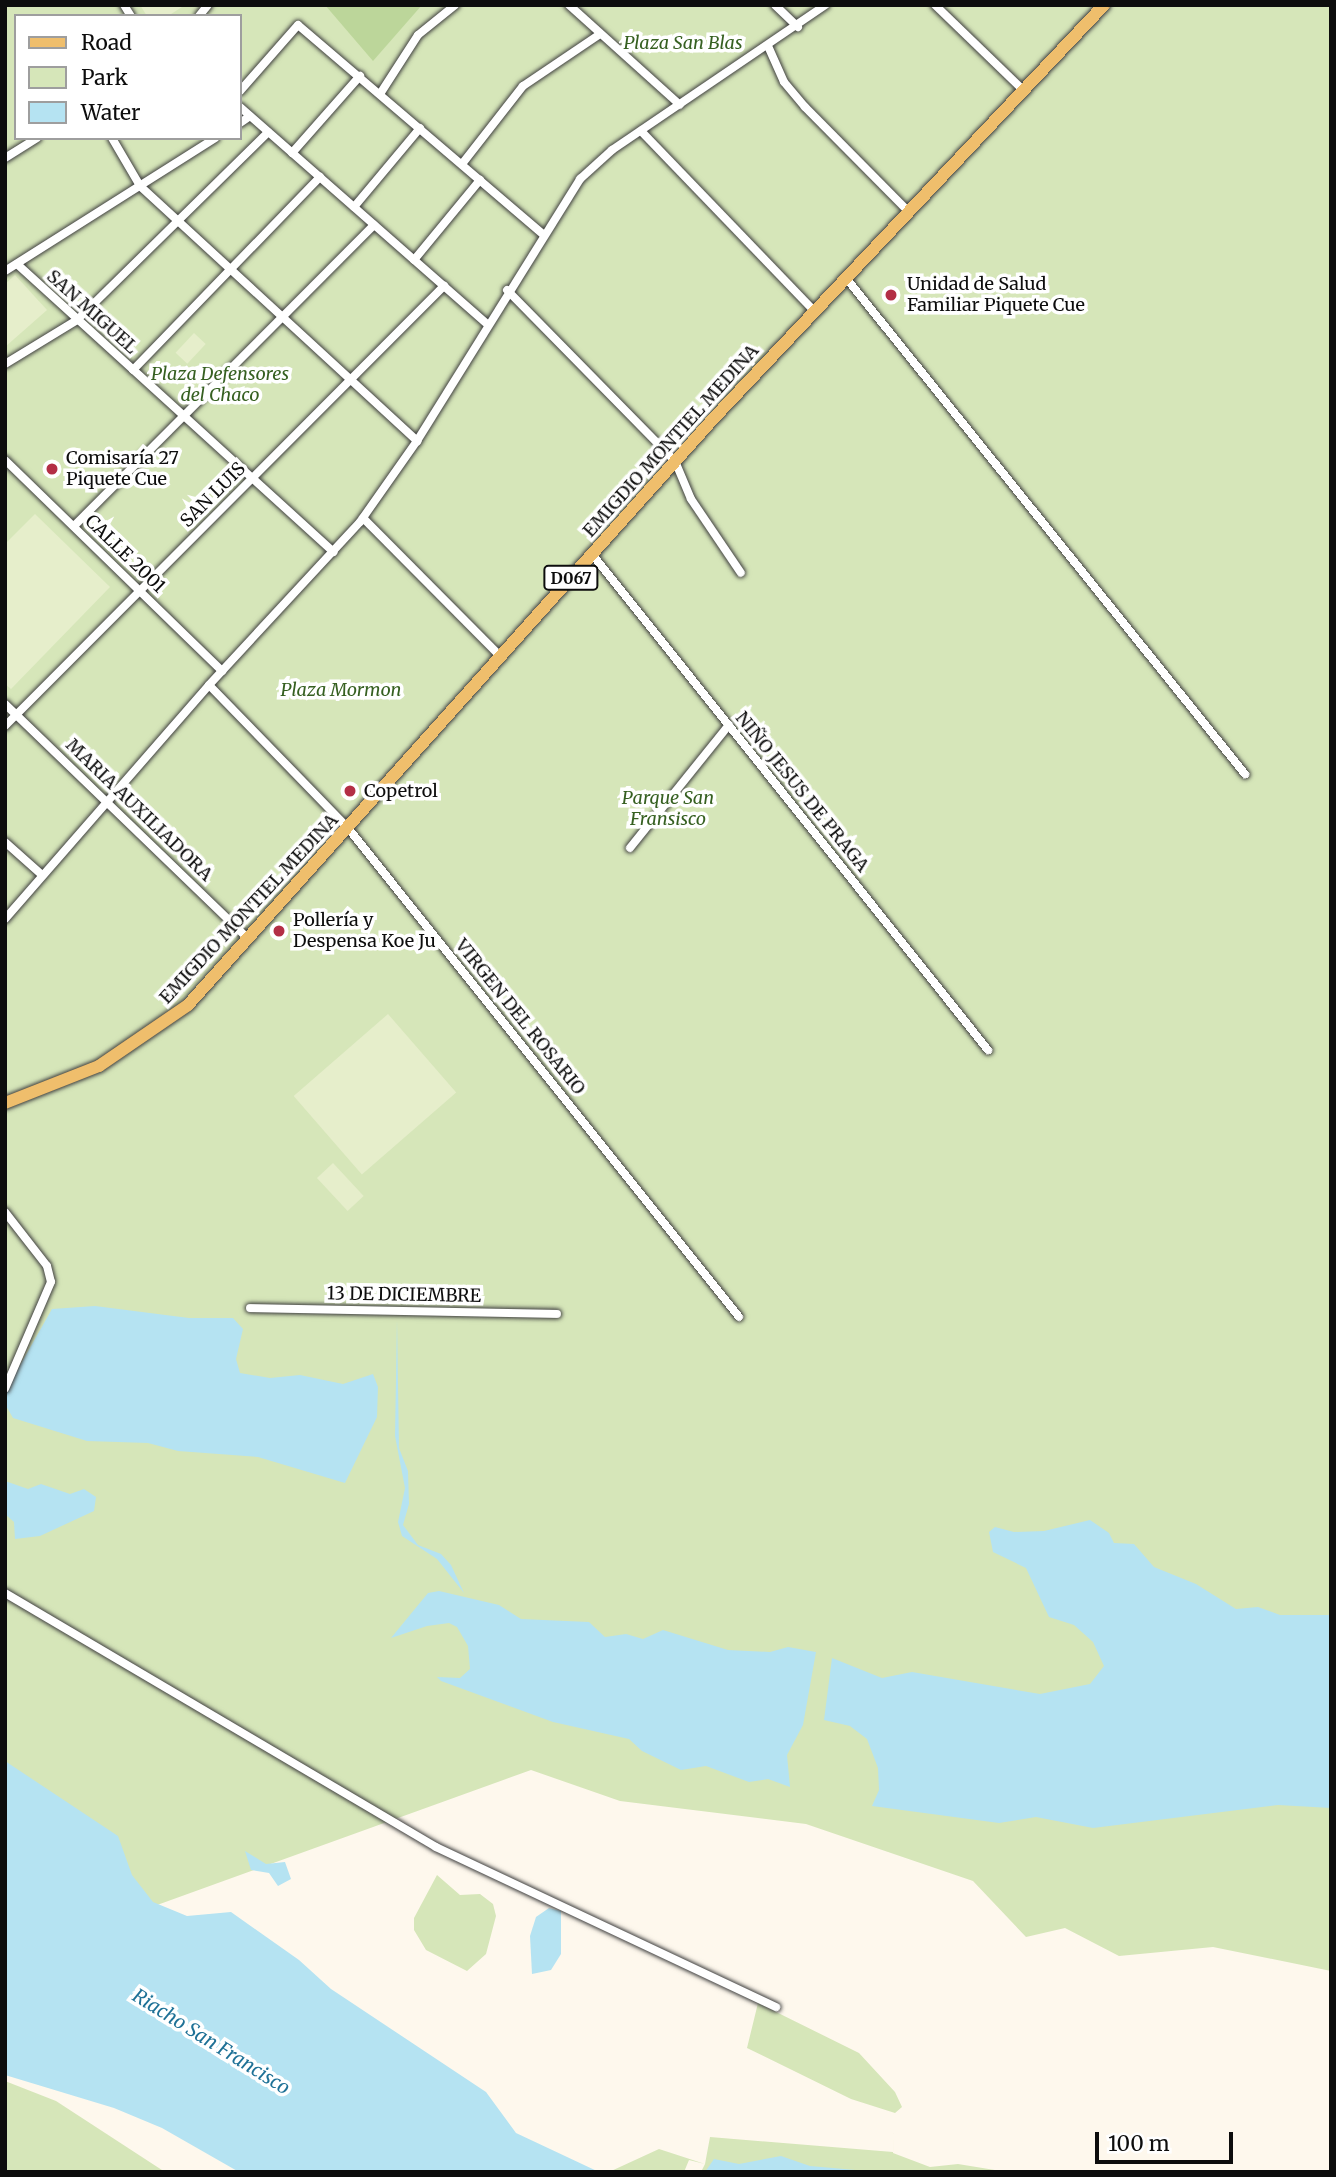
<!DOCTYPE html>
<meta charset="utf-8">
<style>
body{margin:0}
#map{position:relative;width:1336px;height:2177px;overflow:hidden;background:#fef8ed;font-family:Merriweather,serif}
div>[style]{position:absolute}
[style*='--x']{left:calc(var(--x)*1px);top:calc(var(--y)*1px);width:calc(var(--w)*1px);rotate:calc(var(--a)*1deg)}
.green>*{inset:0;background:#d6e6b9}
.forest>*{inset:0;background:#bcd69a}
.pitch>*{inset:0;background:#e6eecb;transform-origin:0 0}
.water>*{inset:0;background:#b5e3f2}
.roads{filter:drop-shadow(0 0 2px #404040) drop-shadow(0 0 2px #404040)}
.street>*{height:8px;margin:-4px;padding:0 4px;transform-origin:4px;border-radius:4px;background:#fff}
.primary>*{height:12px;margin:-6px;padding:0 6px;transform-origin:6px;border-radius:6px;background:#efbe6c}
.dots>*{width:19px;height:19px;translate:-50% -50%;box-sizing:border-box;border:4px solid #fff;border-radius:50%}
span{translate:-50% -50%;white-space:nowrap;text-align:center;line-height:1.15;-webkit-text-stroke:7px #fff;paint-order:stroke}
.shield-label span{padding:2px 5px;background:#fff;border:2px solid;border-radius:5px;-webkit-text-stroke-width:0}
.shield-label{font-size:16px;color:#0d0d0d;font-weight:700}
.park-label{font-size:18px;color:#366021;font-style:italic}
.poi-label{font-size:18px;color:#0d0d0d}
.left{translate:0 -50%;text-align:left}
.street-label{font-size:18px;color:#0d0d0d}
.water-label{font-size:19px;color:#1e7196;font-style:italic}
.frame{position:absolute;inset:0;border:7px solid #0d0d0d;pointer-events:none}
.legend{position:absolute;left:14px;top:14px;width:228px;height:126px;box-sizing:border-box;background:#fff;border:2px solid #9e9e9e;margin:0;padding:9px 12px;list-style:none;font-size:21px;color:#0d0d0d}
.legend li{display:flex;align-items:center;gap:14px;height:35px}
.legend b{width:35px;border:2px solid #9e9e9e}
.scale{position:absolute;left:1095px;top:2132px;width:138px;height:32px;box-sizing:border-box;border:4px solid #0d0d0d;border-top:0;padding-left:9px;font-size:21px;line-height:24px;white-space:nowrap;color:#0d0d0d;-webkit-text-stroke:5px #fff;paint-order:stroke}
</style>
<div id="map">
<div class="green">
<div style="clip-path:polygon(evenodd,5px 5px,1331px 5px,1331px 1971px,1213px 1947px,1119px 1956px,1065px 1928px,1026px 1937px,973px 1881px,806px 1824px,620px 1801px,531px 1770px,5px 1960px,5px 5px,16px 16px,240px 16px,240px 138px,16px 138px,16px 16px)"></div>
<div style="clip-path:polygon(437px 1875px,460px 1895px,480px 1894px,493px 1904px,496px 1916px,486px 1954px,467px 1971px,426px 1950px,414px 1930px,414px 1918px)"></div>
<div style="clip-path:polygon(758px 2003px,859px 2053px,895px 2092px,902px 2107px,895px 2113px,893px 2153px,930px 2167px,958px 2164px,1007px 2172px,701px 2172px,705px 2164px,689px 2160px,684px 2172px,609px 2172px,659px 2149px,705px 2164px,710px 2137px,893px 2152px,895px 2113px,851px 2099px,747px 2048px)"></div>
<div style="clip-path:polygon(5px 2081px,56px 2101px,165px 2172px,5px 2172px)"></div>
</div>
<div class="forest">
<div style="clip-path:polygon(325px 5px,422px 5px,373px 61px)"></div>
</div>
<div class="pitch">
<div style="clip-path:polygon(140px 5px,185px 5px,168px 16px,147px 16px)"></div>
<div style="clip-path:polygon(15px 275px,47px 310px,5px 347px,5px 284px)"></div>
<div style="left:194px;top:333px;width:16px;height:27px;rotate:43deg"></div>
<div style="clip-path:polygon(35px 514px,110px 587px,11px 689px,5px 684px,5px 544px)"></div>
<div style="left:388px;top:1014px;width:104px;height:125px;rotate:49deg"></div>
<div style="left:333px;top:1163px;width:45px;height:22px;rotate:47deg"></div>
</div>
<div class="water">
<div style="clip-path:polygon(95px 1306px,189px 1318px,233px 1318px,243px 1329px,236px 1359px,240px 1373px,270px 1378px,300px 1375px,343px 1384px,373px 1374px,378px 1387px,377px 1417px,345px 1483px,258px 1457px,178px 1451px,148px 1443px,87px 1441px,13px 1418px,5px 1404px,7px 1388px,52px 1309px)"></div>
<div style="clip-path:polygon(397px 1320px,399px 1448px,408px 1471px,409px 1504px,403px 1525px,418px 1545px,441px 1554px,451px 1565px,464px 1593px,437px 1559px,402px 1536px,398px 1522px,405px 1488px,395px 1436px)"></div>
<div style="clip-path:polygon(5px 1481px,28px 1489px,41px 1484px,70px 1494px,84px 1489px,96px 1497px,94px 1511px,40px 1536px,15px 1539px,14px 1522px,5px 1514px)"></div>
<div style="clip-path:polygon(1090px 1520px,1109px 1533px,1114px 1543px,1134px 1544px,1154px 1567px,1196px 1584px,1236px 1609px,1258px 1607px,1280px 1615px,1331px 1615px,1331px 1808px,1278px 1805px,1093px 1828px,1036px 1817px,999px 1823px,872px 1806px,879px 1790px,878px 1768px,867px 1739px,850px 1726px,824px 1720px,832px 1658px,882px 1678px,912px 1672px,1040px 1694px,1090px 1684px,1104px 1666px,1093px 1642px,1074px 1625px,1049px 1617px,1026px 1568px,993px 1552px,989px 1532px,995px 1527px,1014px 1532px,1044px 1531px)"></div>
<div style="clip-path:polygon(439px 1591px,499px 1605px,521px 1619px,589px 1622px,605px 1637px,626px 1634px,643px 1639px,663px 1630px,728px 1650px,770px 1652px,788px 1647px,816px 1652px,803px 1725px,787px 1755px,790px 1787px,768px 1779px,749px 1782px,706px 1766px,681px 1770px,642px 1751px,629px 1739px,553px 1722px,441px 1681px,437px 1677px,460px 1678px,470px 1669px,468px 1646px,457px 1627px,449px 1623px,427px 1626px,391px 1638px,428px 1593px)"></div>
<div style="clip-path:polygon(5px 1761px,118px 1836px,132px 1875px,153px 1902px,187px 1916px,231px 1912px,299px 1960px,331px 1989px,486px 2092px,516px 2133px,599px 2172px,239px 2172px,162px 2128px,114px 2108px,5px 2075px)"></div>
<div style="clip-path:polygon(245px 1851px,266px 1864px,285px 1862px,291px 1879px,278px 1886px,269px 1873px,251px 1870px)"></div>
<div style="clip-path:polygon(549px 1908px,561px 1911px,561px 1954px,551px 1970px,532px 1974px,530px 1936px,536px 1917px)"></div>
<div style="clip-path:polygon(781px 2156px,810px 2166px,878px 2172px,705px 2172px,714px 2159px,739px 2164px)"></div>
</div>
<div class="roads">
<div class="street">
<div style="--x:124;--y:5;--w:13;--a:58"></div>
<div style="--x:569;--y:5;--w:149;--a:42"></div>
<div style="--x:775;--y:5;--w:32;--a:44"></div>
<div style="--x:935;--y:5;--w:124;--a:44"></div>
<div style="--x:199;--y:16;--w:14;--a:-51"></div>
<div style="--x:768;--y:46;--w:39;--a:66"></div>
<div style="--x:784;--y:82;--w:33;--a:50"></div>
<div style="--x:805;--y:107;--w:148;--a:45.3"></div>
<div style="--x:240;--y:91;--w:88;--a:-48.7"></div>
<div style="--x:298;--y:25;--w:322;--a:40.5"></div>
<div style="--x:380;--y:94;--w:70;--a:-57.2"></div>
<div style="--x:418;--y:35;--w:48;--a:-39"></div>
<div style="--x:240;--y:107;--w:327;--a:41.3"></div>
<div style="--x:240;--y:123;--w:12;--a:-35"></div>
<div style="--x:641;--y:131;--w:251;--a:46.1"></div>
<div style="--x:112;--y:138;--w:56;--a:59.7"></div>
<div style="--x:140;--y:186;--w:377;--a:42.6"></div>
<div style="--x:292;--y:153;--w:103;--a:-48.6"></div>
<div style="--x:5;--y:158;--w:38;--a:-32"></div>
<div style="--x:462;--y:164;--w:99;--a:-52"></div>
<div style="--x:523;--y:86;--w:93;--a:-34"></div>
<div style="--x:354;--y:207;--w:103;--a:-50.1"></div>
<div style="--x:414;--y:260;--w:104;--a:-50.5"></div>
<div style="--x:17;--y:264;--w:428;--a:42.3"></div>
<div style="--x:5;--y:271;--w:249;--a:-32.3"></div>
<div style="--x:846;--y:278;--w:637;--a:51.19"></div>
<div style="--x:507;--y:290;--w:240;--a:45.5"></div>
<div style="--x:675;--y:461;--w:41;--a:67.2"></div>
<div style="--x:691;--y:499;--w:89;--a:56"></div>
<div style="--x:5;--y:364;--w:84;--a:-31.4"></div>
<div style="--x:77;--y:320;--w:268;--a:-44.5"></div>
<div style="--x:133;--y:370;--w:269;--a:-45.9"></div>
<div style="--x:5;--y:460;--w:303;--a:44.2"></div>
<div style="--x:363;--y:518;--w:196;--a:45.2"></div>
<div style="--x:74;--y:526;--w:425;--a:-45.1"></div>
<div style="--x:592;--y:554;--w:635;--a:51.4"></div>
<div style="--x:209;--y:685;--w:199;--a:45.8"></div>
<div style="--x:348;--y:828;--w:626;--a:51.35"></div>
<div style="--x:5;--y:704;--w:339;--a:44"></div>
<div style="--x:5;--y:726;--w:622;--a:-45.07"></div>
<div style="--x:5;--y:842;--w:50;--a:41.7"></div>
<div style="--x:630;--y:848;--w:158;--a:-51.2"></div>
<div style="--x:5;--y:919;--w:310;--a:-48.9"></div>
<div style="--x:209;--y:685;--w:222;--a:-47.2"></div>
<div style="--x:360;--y:522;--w:99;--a:-54.9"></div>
<div style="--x:417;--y:441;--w:309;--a:-58.1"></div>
<div style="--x:580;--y:179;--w:43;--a:-42.2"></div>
<div style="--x:612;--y:150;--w:258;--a:-34.2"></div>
<div style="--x:5;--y:1212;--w:68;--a:52.1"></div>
<div style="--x:47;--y:1266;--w:16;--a:76"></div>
<div style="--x:51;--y:1282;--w:116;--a:113.3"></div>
<div style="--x:250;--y:1308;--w:307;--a:1.1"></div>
<div style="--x:5;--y:1593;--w:500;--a:30.51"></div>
<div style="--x:436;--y:1847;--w:376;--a:25.2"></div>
</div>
<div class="primary">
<div style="--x:5;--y:1103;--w:101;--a:-21.5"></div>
<div style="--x:99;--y:1066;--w:108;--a:-34.4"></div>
<div style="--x:188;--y:1005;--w:788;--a:-48.14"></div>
<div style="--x:714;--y:418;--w:568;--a:-46.64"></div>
</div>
</div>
<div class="dots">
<div style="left:891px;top:295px;background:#b32e45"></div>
<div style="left:52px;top:469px;background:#b32e45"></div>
<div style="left:350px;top:791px;background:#b32e45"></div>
<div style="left:279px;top:931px;background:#b32e45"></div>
</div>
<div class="shield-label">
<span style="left:571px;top:578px">D067</span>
</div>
<div class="park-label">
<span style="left:683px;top:43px">Plaza San Blas</span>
<span style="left:220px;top:385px">Plaza Defensores<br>del Chaco</span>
<span style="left:341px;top:690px">Plaza Mormon</span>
<span style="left:668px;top:809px">Parque San<br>Fransisco</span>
</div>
<div class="poi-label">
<span class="left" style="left:907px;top:295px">Unidad de Salud<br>Familiar Piquete Cue</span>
<span class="left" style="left:66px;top:469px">Comisaría 27<br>Piquete Cue</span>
<span class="left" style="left:364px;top:791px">Copetrol</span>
<span class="left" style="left:293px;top:931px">Pollería y<br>Despensa Koe Ju</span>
</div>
<div class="street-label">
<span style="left:92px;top:312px;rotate:42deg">SAN MIGUEL</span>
<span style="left:671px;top:441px;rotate:-48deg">EMIGDIO MONTIEL MEDINA</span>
<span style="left:213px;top:495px;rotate:-45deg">SAN LUIS</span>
<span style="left:125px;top:554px;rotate:44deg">CALLE 2001</span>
<span style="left:802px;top:792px;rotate:51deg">NIÑO JESUS DE PRAGA</span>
<span style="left:139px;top:810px;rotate:44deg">MARIA AUXILIADORA</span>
<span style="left:249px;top:909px;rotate:-47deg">EMIGDIO MONTIEL MEDINA</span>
<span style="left:520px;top:1017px;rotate:51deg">VIRGEN DEL ROSARIO</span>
<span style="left:404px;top:1295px;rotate:1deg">13 DE DICIEMBRE</span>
</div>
<div class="water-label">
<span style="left:211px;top:2042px;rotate:32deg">Riacho San Francisco</span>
</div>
<div class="frame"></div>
<ul class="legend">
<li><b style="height:9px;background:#efbe6c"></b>Road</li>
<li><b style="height:19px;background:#d6e6b9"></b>Park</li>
<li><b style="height:19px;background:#b5e3f2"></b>Water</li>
</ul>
<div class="scale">100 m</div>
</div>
